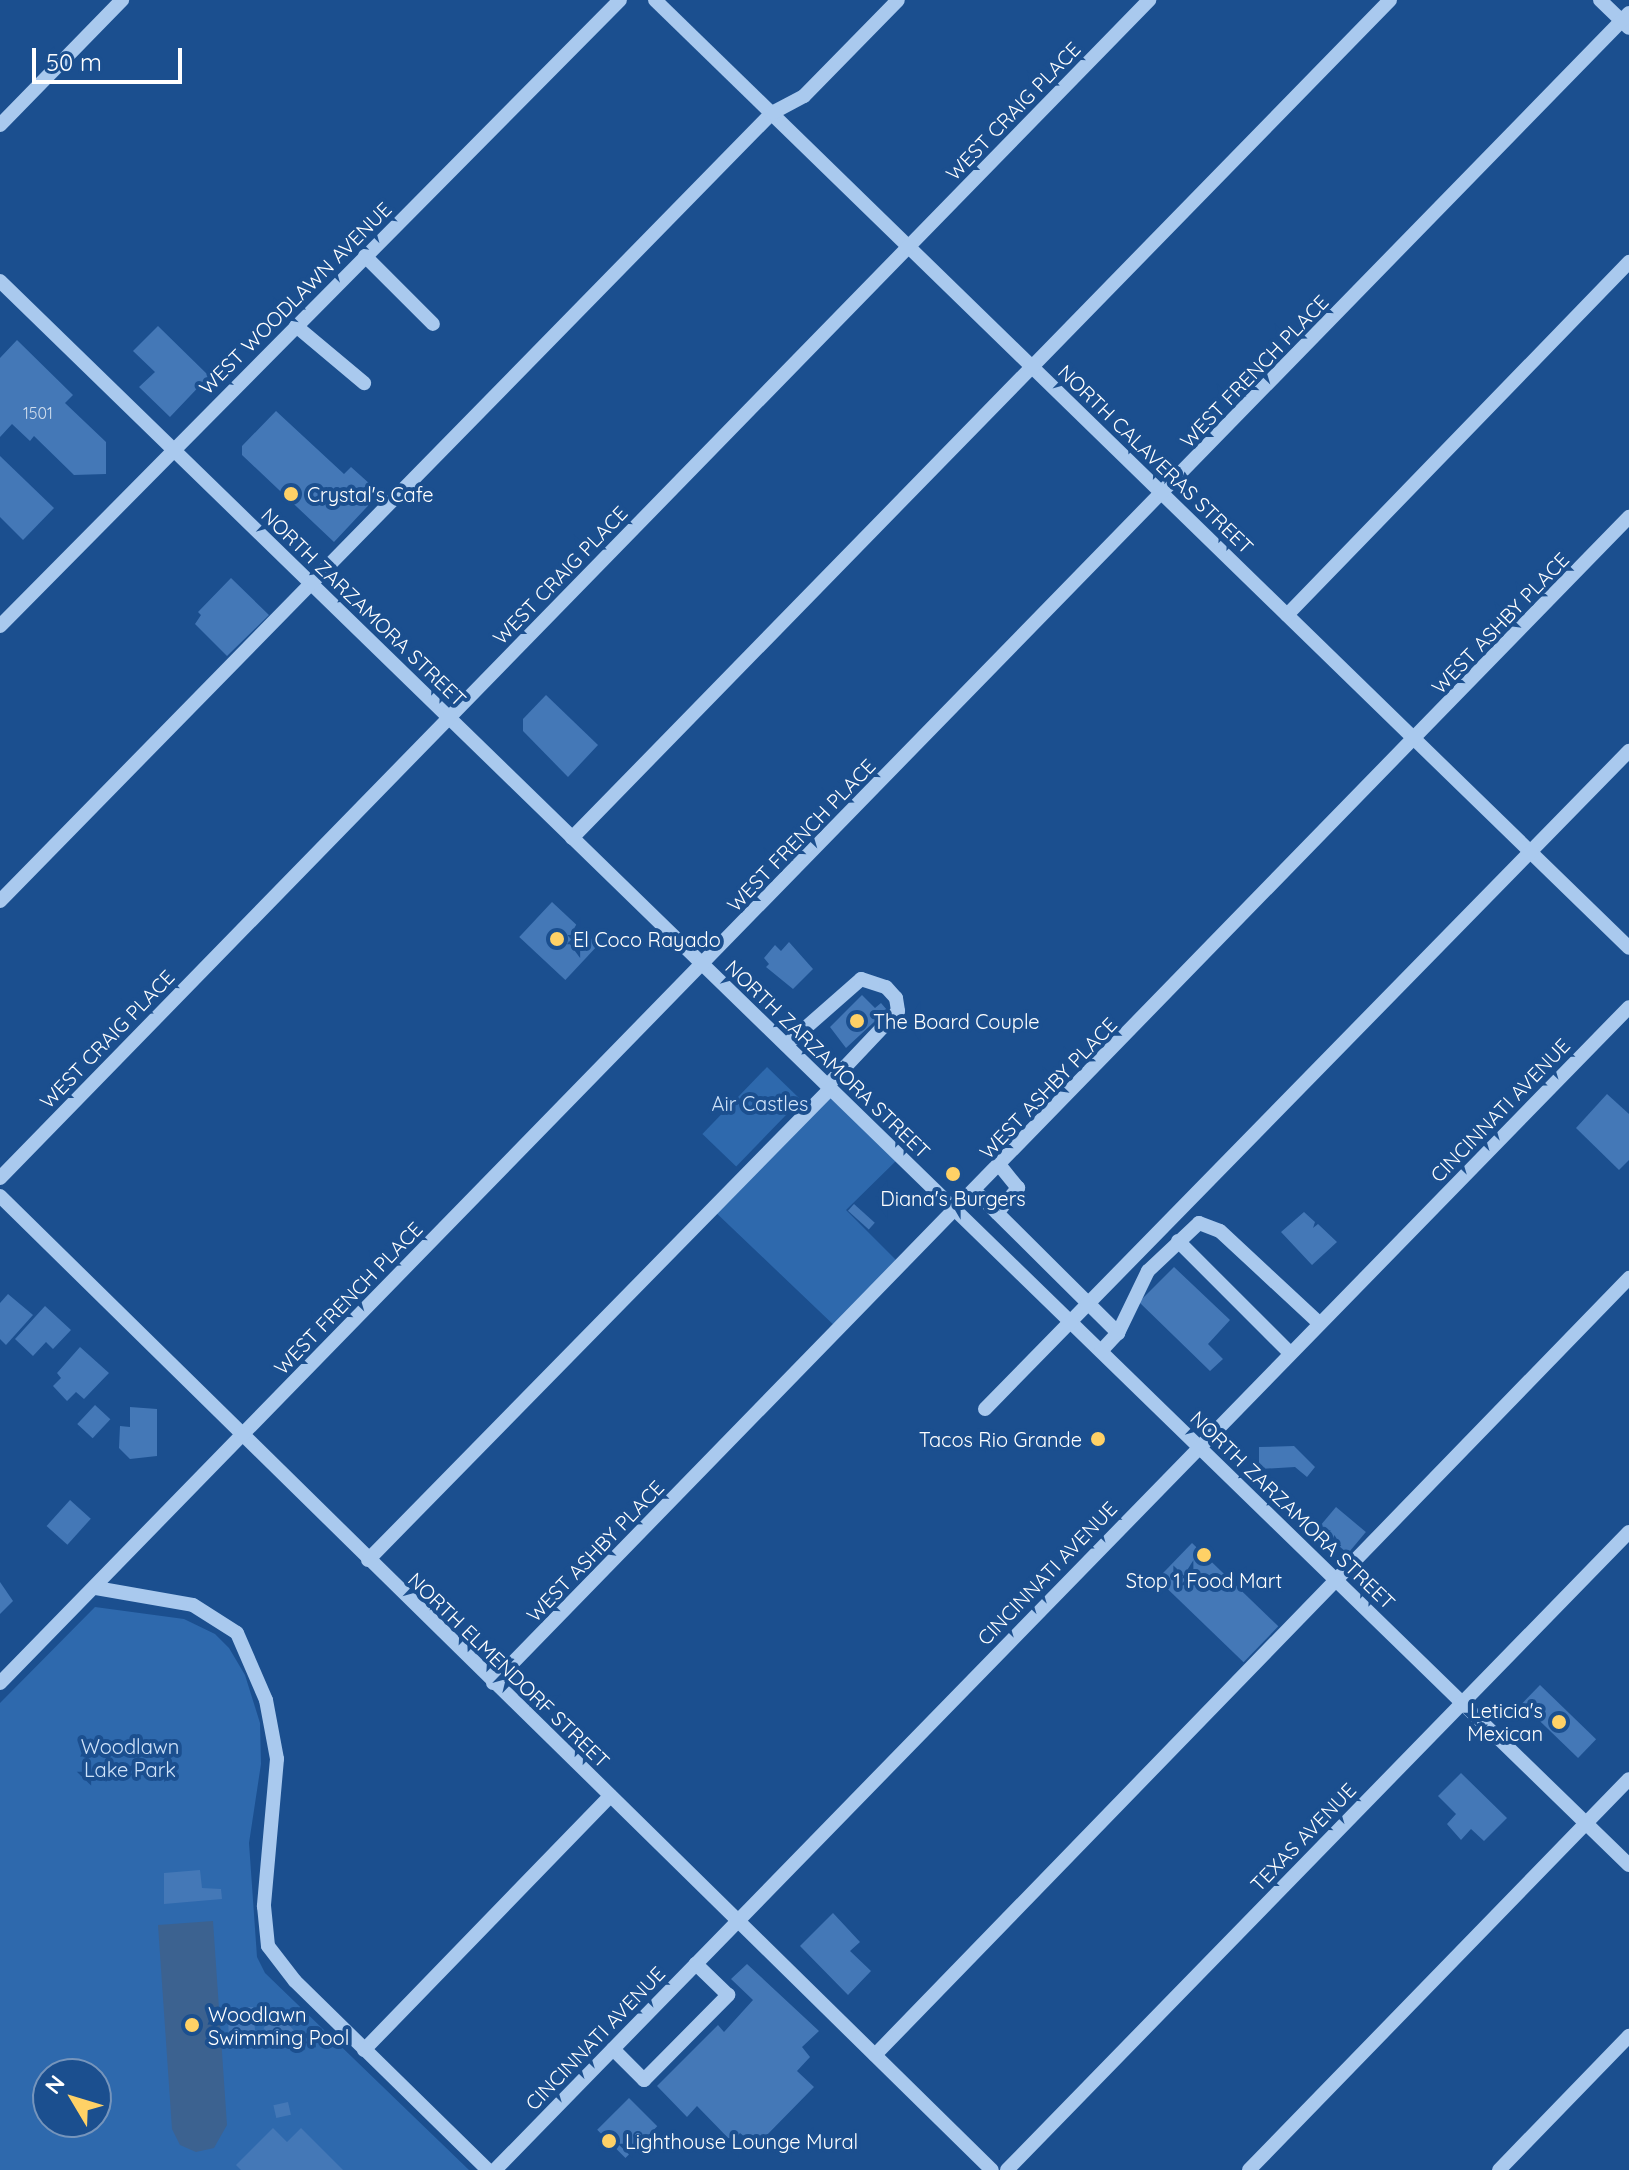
<!DOCTYPE html>
<style>
body{margin:0}
#map{position:relative;width:1629px;height:2170px;overflow:hidden;background:#1b4f8f;font-family:Quicksand,sans-serif}
div>[style]{position:absolute}
[style*='--x']{left:calc(var(--x)*1px);top:calc(var(--y)*1px);width:calc(var(--w)*1px);rotate:calc(var(--a)*1deg)}
.green>*{inset:0;background:#2e69ad;transform-origin:0 0}
.water>*{inset:0;background:#3c6290}
.building>*{inset:0;background:#4478b7;transform-origin:0 0}
.minor>*{height:14px;margin:-7px;padding:0 7px;transform-origin:7px;border-radius:7px;background:#a9c9ee}
.dots>*{width:22px;height:22px;translate:-50% -50%;box-sizing:border-box;border:4px solid #1b4f8f;border-radius:50%}
span{translate:-50% -50%;white-space:nowrap;text-align:center;line-height:1.15;-webkit-text-stroke:8px #1b4f8f;paint-order:stroke}
.number-label{font-size:16px;color:#d0dded}
.number-label span{-webkit-text-stroke-width:0}
.street-label{font-size:20px;color:#fff}
.poi-label{font-size:20px;color:#fff}
.left{translate:0 -50%;text-align:left}
.right{translate:-100% -50%;text-align:right}
.park-label{font-size:20px;color:#cfe3fa}
.north{position:absolute;left:32px;top:2058px;width:80px;height:80px;box-sizing:border-box;background:#1b4f8f;border:2px solid #7695bc;border-radius:50%;rotate:308deg;font-size:22px;font-weight:700;line-height:32px;text-align:center;color:#fff}
.north::after{content:'';display:block;margin:auto;width:28px;height:36px;background:#ffd166;clip-path:polygon(50% 0,100% 100%,50% 72%,0 100%)}
.scale{position:absolute;left:32px;top:48px;width:150px;height:36px;box-sizing:border-box;border:4px solid #fff;border-top:0;padding-left:10px;font-size:24px;line-height:28px;white-space:nowrap;color:#fff;-webkit-text-stroke:6px #1b4f8f;paint-order:stroke}
</style>
<div id="map">
<div class="green">
<div style="left:767px;top:1067px;width:47px;height:93px;rotate:44deg"></div>
<div style="clip-path:polygon(830px 1089px,900px 1157px,846px 1210px,902px 1266px,839px 1330px,710px 1207px)"></div>
<div style="clip-path:polygon(evenodd,95px 1607px,184px 1619px,215px 1634px,229px 1648px,245px 1675px,260px 1723px,261px 1764px,249px 1843px,257px 1957px,265px 1973px,469px 2170px,0 2170px,0 1703px,95px 1607px,48px 2074px,96px 2074px,96px 2122px,48px 2122px,48px 2074px)"></div>
</div>
<div class="water">
<div style="clip-path:polygon(213px 1921px,227px 2125px,214px 2148px,196px 2152px,180px 2145px,172px 2129px,158px 1925px)"></div>
</div>
<div class="building">
<div style="clip-path:polygon(158px 326px,209px 376px,170px 417px,139px 387px,155px 372px,133px 351px)"></div>
<div style="clip-path:polygon(17px 340px,73px 395px,65px 403px,106px 442px,106px 474px,74px 475px,34px 436px,30px 441px,12px 424px,0 437px,0 358px)"></div>
<div style="clip-path:polygon(276px 411px,344px 474px,351px 467px,380px 493px,334px 542px,242px 455px,242px 446px)"></div>
<div style="clip-path:polygon(0 456px,54px 508px,23px 540px,0 517px)"></div>
<div style="clip-path:polygon(231px 578px,269px 615px,227px 656px,195px 624px,201px 615px,198px 612px)"></div>
<div style="clip-path:polygon(546px 695px,598px 745px,568px 777px,523px 731px,523px 719px)"></div>
<div style="left:552px;top:902px;width:63px;height:48px;rotate:43deg"></div>
<div style="clip-path:polygon(789px 942px,813px 969px,793px 989px,766px 967px,769px 964px,764px 958px,775px 945px,781px 951px)"></div>
<div style="clip-path:polygon(862px 995px,875px 1008px,881px 1003px,887px 1010px,846px 1048px,830px 1027px)"></div>
<div style="clip-path:polygon(1607px 1094px,1629px 1114px,1629px 1160px,1619px 1170px,1576px 1128px)"></div>
<div style="left:854px;top:1204px;width:28px;height:9px;rotate:42deg"></div>
<div style="clip-path:polygon(1304px 1212px,1315px 1222px,1313px 1228px,1318px 1224px,1337px 1242px,1312px 1265px,1281px 1232px)"></div>
<div style="clip-path:polygon(1174px 1267px,1230px 1320px,1208px 1344px,1223px 1359px,1210px 1371px,1139px 1302px)"></div>
<div style="clip-path:polygon(8px 1294px,33px 1315px,6px 1345px,0 1339px,0 1303px)"></div>
<div style="clip-path:polygon(45px 1306px,71px 1330px,53px 1349px,46px 1342px,33px 1356px,15px 1339px)"></div>
<div style="clip-path:polygon(80px 1347px,109px 1373px,84px 1399px,76px 1392px,67px 1401px,53px 1386px,61px 1378px,57px 1373px)"></div>
<div style="left:95px;top:1405px;width:21px;height:26px;rotate:43deg"></div>
<div style="clip-path:polygon(130px 1407px,157px 1409px,157px 1456px,130px 1459px,119px 1448px,120px 1426px,130px 1427px)"></div>
<div style="clip-path:polygon(1294px 1446px,1315px 1467px,1307px 1477px,1295px 1467px,1259px 1469px,1259px 1447px)"></div>
<div style="left:70px;top:1500px;width:28px;height:35px;rotate:42deg"></div>
<div style="left:1336px;top:1507px;width:39px;height:28px;rotate:40deg"></div>
<div style="left:1192px;top:1543px;width:120px;height:50px;rotate:44deg"></div>
<div style="clip-path:polygon(0 1582px,13px 1601px,0 1614px)"></div>
<div style="left:1540px;top:1685px;width:78px;height:26px;rotate:44deg"></div>
<div style="clip-path:polygon(1461px 1773px,1507px 1818px,1484px 1841px,1471px 1829px,1461px 1840px,1447px 1824px,1456px 1814px,1438px 1796px)"></div>
<div style="clip-path:polygon(200px 1870px,202px 1888px,221px 1889px,222px 1899px,164px 1904px,164px 1873px)"></div>
<div style="clip-path:polygon(833px 1913px,860px 1942px,850px 1951px,871px 1971px,848px 1995px,800px 1946px)"></div>
<div style="clip-path:polygon(747px 1964px,819px 2031px,802px 2047px,810px 2057px,797px 2071px,814px 2087px,756px 2146px,740px 2133px,732px 2142px,697px 2106px,687px 2117px,657px 2086px,718px 2025px,724px 2032px,753px 2000px,731px 1979px)"></div>
<div style="clip-path:polygon(242px 2007px,253px 2007px,256px 2041px,229px 2043px,228px 2015px,242px 2015px)"></div>
<div style="left:279px;top:2014px;width:25px;height:21px;rotate:48deg"></div>
<div style="left:629px;top:2098px;width:40px;height:45px;rotate:45deg"></div>
<div style="left:288px;top:2102px;width:13px;height:15px;rotate:77deg"></div>
<div style="clip-path:polygon(273px 2128px,287px 2142px,301px 2128px,343px 2170px,241px 2170px,236px 2165px)"></div>
</div>
<div class="minor">
<div style="--x:655;--y:0;--w:1359;--a:44.22"></div>
<div style="--x:1600;--y:0;--w:40;--a:44"></div>
<div style="--x:0;--y:125;--w:175;--a:-45.7"></div>
<div style="--x:365;--y:256;--w:96;--a:45"></div>
<div style="--x:0;--y:281;--w:2272;--a:44.2"></div>
<div style="--x:296;--y:326;--w:89;--a:40"></div>
<div style="--x:1287;--y:615;--w:492;--a:-45.9"></div>
<div style="--x:0;--y:626;--w:881;--a:-45.28"></div>
<div style="--x:572;--y:838;--w:1171;--a:-45.69"></div>
<div style="--x:0;--y:901;--w:1103;--a:-45.59"></div>
<div style="--x:772;--y:113;--w:36;--a:-28"></div>
<div style="--x:804;--y:96;--w:134;--a:-45.6"></div>
<div style="--x:786;--y:1045;--w:100;--a:-41.3"></div>
<div style="--x:861;--y:979;--w:26;--a:18"></div>
<div style="--x:886;--y:987;--w:15;--a:48"></div>
<div style="--x:896;--y:998;--w:13;--a:81"></div>
<div style="--x:898;--y:1011;--w:103;--a:133.4"></div>
<div style="--x:0;--y:1178;--w:1646;--a:-45.71"></div>
<div style="--x:975;--y:1191;--w:202;--a:44.8"></div>
<div style="--x:0;--y:1196;--w:1390;--a:44.48"></div>
<div style="--x:997;--y:1213;--w:33;--a:-50"></div>
<div style="--x:1018;--y:1188;--w:28;--a:-129"></div>
<div style="--x:1178;--y:1241;--w:157;--a:45"></div>
<div style="--x:1101;--y:1351;--w:25;--a:-47"></div>
<div style="--x:1118;--y:1333;--w:69;--a:-64.2"></div>
<div style="--x:1148;--y:1271;--w:70;--a:-43.3"></div>
<div style="--x:1199;--y:1223;--w:22;--a:21"></div>
<div style="--x:1220;--y:1231;--w:135;--a:42.9"></div>
<div style="--x:985;--y:1409;--w:921;--a:-45.62"></div>
<div style="--x:368;--y:1560;--w:660;--a:-45.55"></div>
<div style="--x:96;--y:1588;--w:98;--a:9.9"></div>
<div style="--x:193;--y:1605;--w:52;--a:32.5"></div>
<div style="--x:237;--y:1633;--w:73;--a:66.6"></div>
<div style="--x:266;--y:1700;--w:60;--a:79.4"></div>
<div style="--x:277;--y:1759;--w:148;--a:95.1"></div>
<div style="--x:264;--y:1906;--w:40;--a:84.3"></div>
<div style="--x:268;--y:1946;--w:44;--a:52.4"></div>
<div style="--x:295;--y:1981;--w:270;--a:44.4"></div>
<div style="--x:0;--y:1683;--w:2333;--a:-45.71"></div>
<div style="--x:493;--y:1683;--w:1628;--a:-45.75"></div>
<div style="--x:613;--y:2049;--w:44;--a:45"></div>
<div style="--x:644;--y:2080;--w:120;--a:-45.3"></div>
<div style="--x:728;--y:1995;--w:45;--a:-135.9"></div>
<div style="--x:364;--y:2050;--w:354;--a:-45.9"></div>
<div style="--x:875;--y:2055;--w:1083;--a:-45.86"></div>
<div style="--x:495;--y:2170;--w:1624;--a:-45.72"></div>
<div style="--x:1007;--y:2170;--w:891;--a:-45.73"></div>
<div style="--x:1249;--y:2170;--w:545;--a:-45.82"></div>
<div style="--x:1499;--y:2170;--w:187;--a:-45.9"></div>
</div>
<div class="dots">
<div style="left:291px;top:494px;background:#ffd166"></div>
<div style="left:557px;top:939px;background:#ffd166"></div>
<div style="left:857px;top:1021px;background:#ffd166"></div>
<div style="left:953px;top:1174px;background:#ffd166"></div>
<div style="left:1098px;top:1439px;background:#ffd166"></div>
<div style="left:1204px;top:1555px;background:#ffd166"></div>
<div style="left:1559px;top:1722px;background:#ffd166"></div>
<div style="left:192px;top:2025px;background:#ffd166"></div>
<div style="left:609px;top:2141px;background:#ffd166"></div>
</div>
<div class="number-label">
<span style="left:38px;top:413px">1501</span>
</div>
<div class="street-label">
<span style="left:1013px;top:111px;rotate:-46deg">WEST CRAIG PLACE</span>
<span style="left:295px;top:298px;rotate:-45deg">WEST WOODLAWN AVENUE</span>
<span style="left:1254px;top:371px;rotate:-46deg">WEST FRENCH PLACE</span>
<span style="left:1156px;top:459px;rotate:44deg">NORTH CALAVERAS STREET</span>
<span style="left:560px;top:575px;rotate:-46deg">WEST CRAIG PLACE</span>
<span style="left:364px;top:607px;rotate:44deg">NORTH ZARZAMORA STREET</span>
<span style="left:1500px;top:623px;rotate:-46deg">WEST ASHBY PLACE</span>
<span style="left:801px;top:835px;rotate:-46deg">WEST FRENCH PLACE</span>
<span style="left:107px;top:1039px;rotate:-46deg">WEST CRAIG PLACE</span>
<span style="left:828px;top:1059px;rotate:44deg">NORTH ZARZAMORA STREET</span>
<span style="left:1048px;top:1088px;rotate:-46deg">WEST ASHBY PLACE</span>
<span style="left:1500px;top:1110px;rotate:-46deg">CINCINNATI AVENUE</span>
<span style="left:348px;top:1298px;rotate:-46deg">WEST FRENCH PLACE</span>
<span style="left:1293px;top:1510px;rotate:44deg">NORTH ZARZAMORA STREET</span>
<span style="left:595px;top:1551px;rotate:-46deg">WEST ASHBY PLACE</span>
<span style="left:1047px;top:1573px;rotate:-46deg">CINCINNATI AVENUE</span>
<span style="left:509px;top:1670px;rotate:44deg">NORTH ELMENDORF STREET</span>
<span style="left:1303px;top:1837px;rotate:-46deg">TEXAS AVENUE</span>
<span style="left:595px;top:2038px;rotate:-46deg">CINCINNATI AVENUE</span>
</div>
<div class="poi-label">
<span class="left" style="left:307px;top:494px">Crystal's Cafe</span>
<span class="left" style="left:573px;top:939px">El Coco Rayado</span>
<span class="left" style="left:873px;top:1021px">The Board Couple</span>
<span style="left:953px;top:1198px">Diana's Burgers</span>
<span class="right" style="left:1082px;top:1439px">Tacos Rio Grande</span>
<span style="left:1204px;top:1580px">Stop 1 Food Mart</span>
<span class="right" style="left:1543px;top:1722px">Leticia's<br>Mexican</span>
<span class="left" style="left:208px;top:2026px">Woodlawn<br>Swimming Pool</span>
<span class="left" style="left:625px;top:2141px">Lighthouse Lounge Mural</span>
</div>
<div class="park-label">
<span style="left:760px;top:1103px">Air Castles</span>
<span style="left:130px;top:1758px">Woodlawn<br>Lake Park</span>
</div>
<div class="north">N</div>
<div class="scale">50 m</div>
</div>
